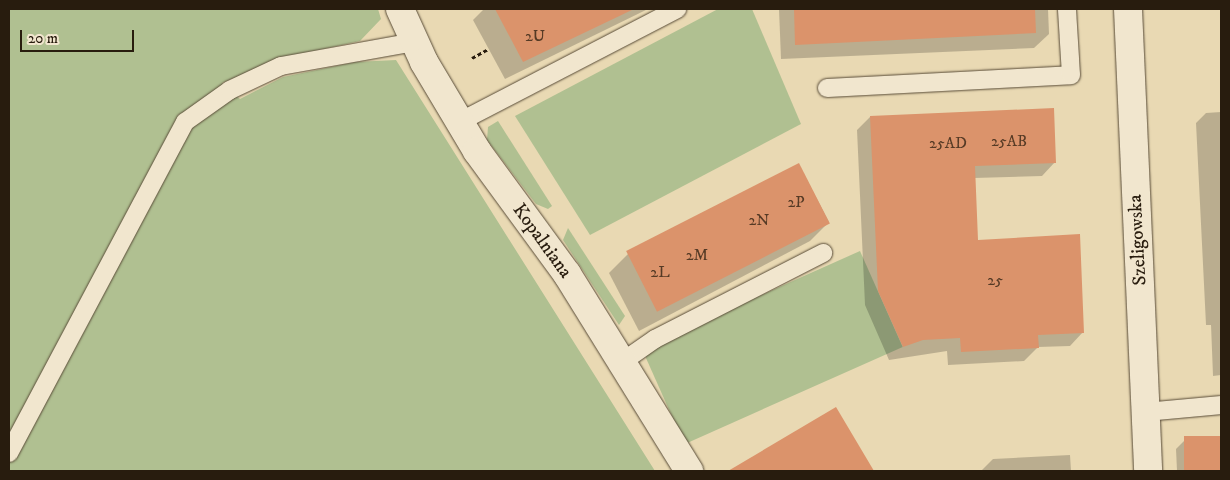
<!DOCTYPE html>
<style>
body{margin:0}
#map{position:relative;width:1230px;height:480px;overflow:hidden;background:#e9d9b3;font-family:"IM FELL DW Pica",serif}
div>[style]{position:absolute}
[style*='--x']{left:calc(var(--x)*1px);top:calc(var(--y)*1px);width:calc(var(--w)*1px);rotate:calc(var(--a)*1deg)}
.green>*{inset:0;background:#b0c091;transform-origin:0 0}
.shadow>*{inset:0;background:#0003}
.building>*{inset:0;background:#db936b;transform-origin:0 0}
.path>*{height:3px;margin-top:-1.5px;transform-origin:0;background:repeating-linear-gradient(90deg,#281c0e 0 4px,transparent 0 6.5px)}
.roads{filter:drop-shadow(0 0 1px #584b37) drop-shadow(0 0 1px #584b37)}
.lane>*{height:18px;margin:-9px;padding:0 9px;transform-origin:9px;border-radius:9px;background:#f1e6ce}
.street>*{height:28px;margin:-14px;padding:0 14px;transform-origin:14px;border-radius:14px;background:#f1e6ce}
.secondary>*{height:28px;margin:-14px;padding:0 14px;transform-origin:14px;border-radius:14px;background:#f1e6ce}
span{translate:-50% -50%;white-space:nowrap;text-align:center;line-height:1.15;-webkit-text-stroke:4px #f1e6ce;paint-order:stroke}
.number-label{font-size:16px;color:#553a25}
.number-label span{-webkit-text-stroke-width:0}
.street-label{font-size:19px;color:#281c0e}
.frame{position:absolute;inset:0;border:10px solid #281c0e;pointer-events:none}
.scale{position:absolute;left:20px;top:30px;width:114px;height:22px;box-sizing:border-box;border:2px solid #281c0e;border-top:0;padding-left:6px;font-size:15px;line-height:18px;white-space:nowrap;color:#281c0e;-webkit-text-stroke:4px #f1e6ce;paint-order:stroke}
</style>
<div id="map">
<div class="green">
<div style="clip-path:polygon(9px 9px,378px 9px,381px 19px,360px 41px,283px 58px,222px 83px,240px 99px,283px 77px,355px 62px,396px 60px,655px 471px,9px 471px)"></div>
<div style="clip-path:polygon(718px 9px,752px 9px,801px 124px,590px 235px,515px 116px)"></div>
<div style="clip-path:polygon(498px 121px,552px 206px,548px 209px,536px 204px,487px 140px,488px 127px)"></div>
<div style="clip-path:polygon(568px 228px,625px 316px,619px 325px,563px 240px)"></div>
<div style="left:860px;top:251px;width:105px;height:239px;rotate:66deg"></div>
</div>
<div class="shadow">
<div style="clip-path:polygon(484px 9px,648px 9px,505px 79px,473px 20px)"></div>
<div style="clip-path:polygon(779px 9px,1048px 9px,1049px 34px,1034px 48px,781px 59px)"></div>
<div style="clip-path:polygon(1221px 112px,1221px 375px,1213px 376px,1211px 325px,1206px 325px,1196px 123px,1206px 113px)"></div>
<div style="clip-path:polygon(870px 117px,1055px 162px,1042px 176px,974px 178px,977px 241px,1083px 332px,1070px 346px,1038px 347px,1024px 361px,948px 365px,947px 351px,889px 360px,865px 305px,857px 130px)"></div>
<div style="clip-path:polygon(799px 165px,829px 222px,810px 241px,639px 331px,609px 273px,628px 254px)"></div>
<div style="clip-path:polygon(836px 409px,873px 471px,742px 471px,758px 455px)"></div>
<div style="clip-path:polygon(1221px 437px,1221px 471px,1177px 471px,1176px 449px,1184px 441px)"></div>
<div style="clip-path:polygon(1070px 455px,1071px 471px,981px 471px,993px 459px)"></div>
</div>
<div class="building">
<div style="clip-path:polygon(495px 9px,634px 9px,523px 62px)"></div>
<div style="clip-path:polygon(794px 9px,1035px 9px,1036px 33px,795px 45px)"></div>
<div style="clip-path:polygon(1054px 108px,1056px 163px,975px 166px,978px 240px,1080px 234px,1084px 333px,1038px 335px,1039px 348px,961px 352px,960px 338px,923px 340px,903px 347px,878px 291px,870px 116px)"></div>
<div style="left:799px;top:163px;width:68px;height:194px;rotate:63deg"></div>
<div style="clip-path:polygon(836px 407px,874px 471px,728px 471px)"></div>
<div style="left:1221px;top:436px;width:35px;height:37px;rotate:90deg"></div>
</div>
<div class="path">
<div style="--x:472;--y:58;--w:18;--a:-29"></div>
</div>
<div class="roads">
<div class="lane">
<div style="--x:827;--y:88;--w:244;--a:-3"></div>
<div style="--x:1071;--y:75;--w:66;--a:-93.5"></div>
<div style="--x:459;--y:122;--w:246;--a:-27.4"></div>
<div style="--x:622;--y:362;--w:40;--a:-34.9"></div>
<div style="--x:655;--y:339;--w:189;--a:-27.1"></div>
<div style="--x:1146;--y:412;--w:75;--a:-5.3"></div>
<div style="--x:9;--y:453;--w:375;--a:-62"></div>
<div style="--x:185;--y:122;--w:55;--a:-35.4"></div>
<div style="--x:230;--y:90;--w:56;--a:-25.2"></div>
<div style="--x:281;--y:66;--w:135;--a:-10.2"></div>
</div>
<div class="street">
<div style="--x:400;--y:9;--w:58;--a:65.6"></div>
<div style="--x:424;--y:62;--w:104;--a:59.2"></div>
<div style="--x:477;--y:151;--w:152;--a:53.8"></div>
<div style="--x:567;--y:274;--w:232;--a:58.2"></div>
</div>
<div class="secondary">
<div style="--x:1128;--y:9;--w:462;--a:87.5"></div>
</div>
</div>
<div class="number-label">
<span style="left:535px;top:36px">2U</span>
<span style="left:1009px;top:141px">25AB</span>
<span style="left:948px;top:143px">25AD</span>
<span style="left:796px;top:202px">2P</span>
<span style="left:759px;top:220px">2N</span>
<span style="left:697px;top:255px">2M</span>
<span style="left:660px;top:272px">2L</span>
<span style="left:995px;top:280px">25</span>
</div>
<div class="street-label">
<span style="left:1138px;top:240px;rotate:-93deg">Szeligowska</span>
<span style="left:542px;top:241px;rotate:54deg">Kopalniana</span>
</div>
<div class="frame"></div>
<div class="scale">20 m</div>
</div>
